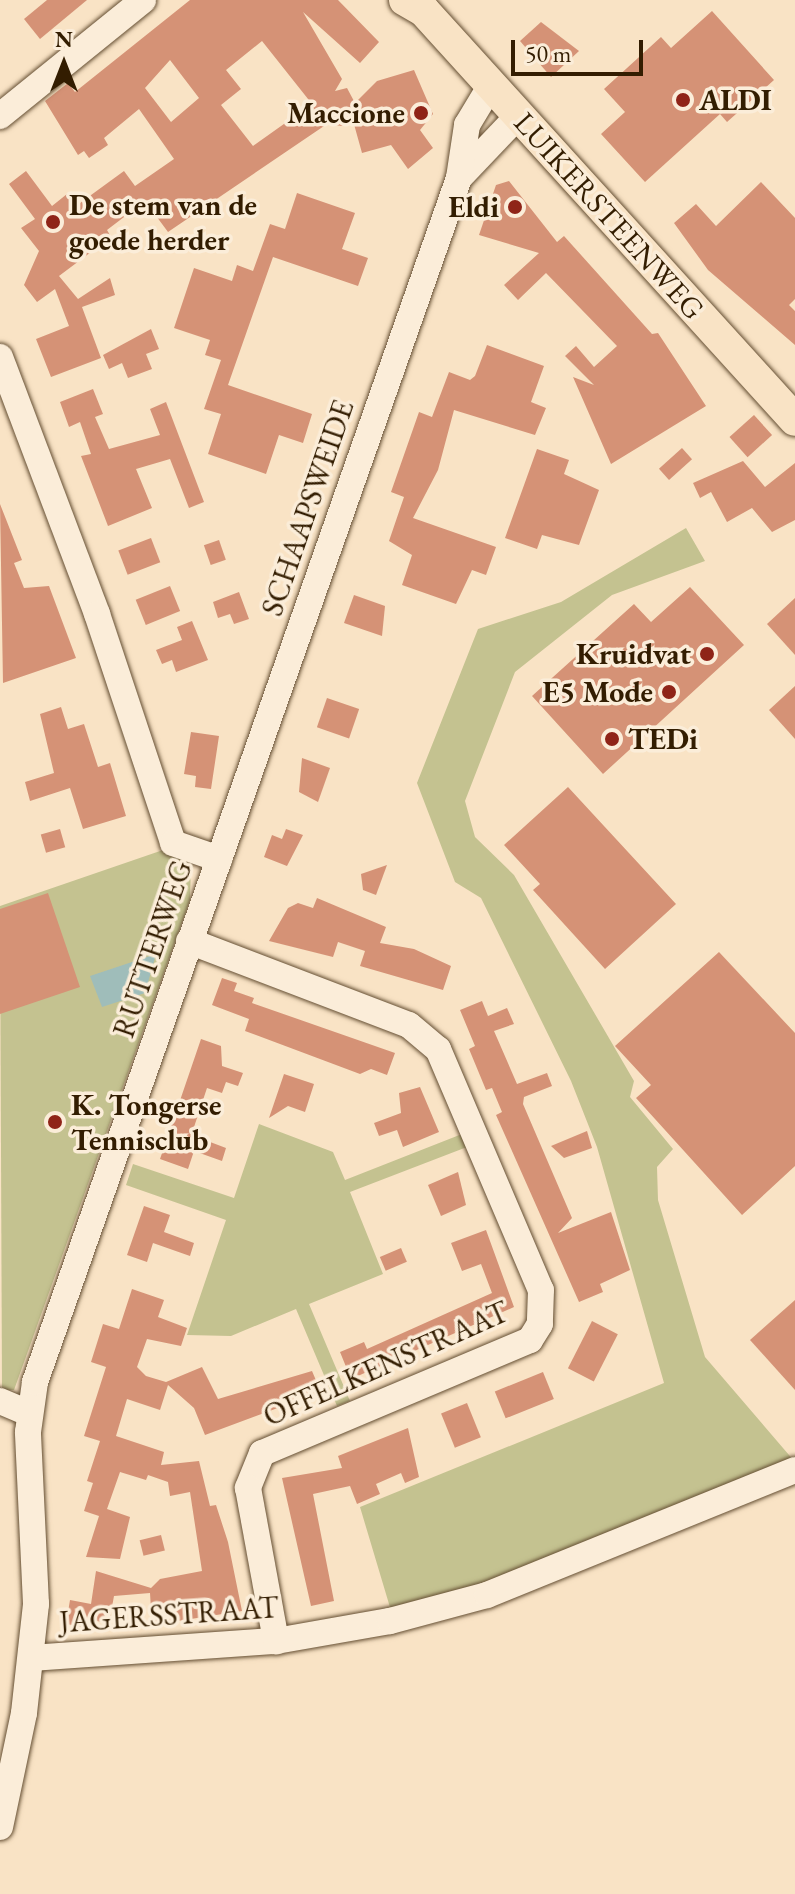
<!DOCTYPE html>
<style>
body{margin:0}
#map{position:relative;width:795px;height:1894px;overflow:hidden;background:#f9e3c5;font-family:"EB Garamond",serif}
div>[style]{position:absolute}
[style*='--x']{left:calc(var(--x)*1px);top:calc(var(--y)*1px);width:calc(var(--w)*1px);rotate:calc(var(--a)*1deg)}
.green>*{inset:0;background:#c4c290}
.water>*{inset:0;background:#9fbdba}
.building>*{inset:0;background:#d59276;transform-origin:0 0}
.roads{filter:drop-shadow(0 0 2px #644e32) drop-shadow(0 0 2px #644e32)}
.minor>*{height:26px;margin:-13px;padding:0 13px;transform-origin:13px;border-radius:13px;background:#fbedd9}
.major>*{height:32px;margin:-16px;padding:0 16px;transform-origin:16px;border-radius:16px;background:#f9e3c5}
.dots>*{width:22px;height:22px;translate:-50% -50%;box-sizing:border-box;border:4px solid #fbedd9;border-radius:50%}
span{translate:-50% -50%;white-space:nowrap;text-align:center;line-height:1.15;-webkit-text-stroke:7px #fbedd9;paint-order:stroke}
.poi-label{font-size:30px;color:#331d01;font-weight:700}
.left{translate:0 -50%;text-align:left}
.right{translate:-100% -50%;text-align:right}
.street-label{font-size:30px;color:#331d01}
.north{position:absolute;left:24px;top:24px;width:80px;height:80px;-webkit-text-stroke:6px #fbedd9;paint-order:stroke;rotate:0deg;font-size:22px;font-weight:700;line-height:32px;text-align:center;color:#331d01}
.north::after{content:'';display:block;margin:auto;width:28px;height:36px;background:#331d01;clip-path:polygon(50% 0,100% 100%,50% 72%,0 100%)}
.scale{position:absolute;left:511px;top:40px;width:132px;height:36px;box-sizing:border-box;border:4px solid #331d01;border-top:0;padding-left:10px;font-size:24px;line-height:28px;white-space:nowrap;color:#331d01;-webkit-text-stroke:6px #fbedd9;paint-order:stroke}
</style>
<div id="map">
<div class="green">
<div style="clip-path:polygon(686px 528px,705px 561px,612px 595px,515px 672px,465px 801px,475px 837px,514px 875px,634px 1081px,630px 1097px,673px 1149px,657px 1167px,658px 1200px,705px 1357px,795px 1462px,480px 1594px,392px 1614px,360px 1507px,664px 1383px,597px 1147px,571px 1081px,481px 898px,455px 882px,417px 783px,478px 629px,561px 602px)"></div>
<div style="clip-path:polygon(163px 850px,191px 864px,190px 900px,14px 1390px,2px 1390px,0 906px)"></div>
<div style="clip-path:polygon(259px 1124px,333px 1152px,345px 1180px,462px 1134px,467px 1147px,350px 1192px,383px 1274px,309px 1304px,350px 1401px,337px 1406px,296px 1309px,231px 1336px,187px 1335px,226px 1220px,126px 1185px,133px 1164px,234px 1198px)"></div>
</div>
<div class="water">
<div style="clip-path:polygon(156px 954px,145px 993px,102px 1007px,90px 976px)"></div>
</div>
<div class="building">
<div style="clip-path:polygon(47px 0,87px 0,40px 39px,24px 19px)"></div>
<div style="clip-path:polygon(evenodd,190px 0,338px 0,379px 42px,360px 63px,303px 12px,342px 79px,335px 91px,347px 88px,355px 103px,377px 81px,414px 70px,433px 114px,420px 130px,433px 148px,408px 169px,391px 145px,362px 153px,352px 117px,342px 126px,327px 124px,168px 232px,145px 201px,107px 230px,111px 237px,59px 276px,78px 299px,110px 278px,115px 295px,82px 307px,101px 358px,51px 377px,36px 339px,69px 326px,55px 289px,37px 302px,24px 285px,39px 251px,21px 228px,35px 219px,9px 184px,26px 171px,52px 206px,67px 194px,76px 206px,124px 171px,135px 186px,174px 159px,139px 109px,104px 138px,108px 145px,89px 158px,84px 151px,78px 155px,45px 101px,68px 83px,75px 92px,190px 0,262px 41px,312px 104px,253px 146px,221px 105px,241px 89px,226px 70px,262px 41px,190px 0,170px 60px,199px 98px,171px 122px,145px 88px,170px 60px)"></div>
<div style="clip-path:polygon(712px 11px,774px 80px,727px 122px,720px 114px,645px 182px,601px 134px,625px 112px,604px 89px,661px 37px,671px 48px)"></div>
<div style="clip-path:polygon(541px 22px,579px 51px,551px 77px,520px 41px)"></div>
<div style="clip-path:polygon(509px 181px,557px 242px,564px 236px,652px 334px,658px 333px,706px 406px,611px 464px,573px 377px,594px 385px,565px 356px,576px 346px,594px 367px,617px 346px,546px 273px,518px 300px,504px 285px,539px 253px,479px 235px,496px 185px)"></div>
<div style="clip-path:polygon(761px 182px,795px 218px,795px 299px,789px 305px,795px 311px,795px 345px,708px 270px,674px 223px,696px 204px,716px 226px)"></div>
<div style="clip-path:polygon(297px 193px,355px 213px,342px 249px,368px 258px,358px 286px,273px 257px,228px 385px,312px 414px,303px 443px,279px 435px,266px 474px,208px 454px,221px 414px,204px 409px,221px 360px,205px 355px,210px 340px,174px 328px,194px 268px,232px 281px,237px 265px,253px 271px,270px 224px,285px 229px)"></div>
<div style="clip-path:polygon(151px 329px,159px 349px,146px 354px,152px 369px,128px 378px,122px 363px,109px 369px,103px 355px)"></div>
<div style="clip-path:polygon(487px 345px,544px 366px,531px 402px,546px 408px,535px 435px,454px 410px,438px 470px,413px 518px,496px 547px,486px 575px,472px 570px,456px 604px,402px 585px,412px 555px,389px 541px,404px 497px,391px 492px,419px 412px,432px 417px,449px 372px,470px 380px,475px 376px)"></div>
<div style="clip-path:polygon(93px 389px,103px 414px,95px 417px,109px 449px,160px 435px,150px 409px,166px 402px,204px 502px,189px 508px,170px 459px,136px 469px,152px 508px,108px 526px,81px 456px,91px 454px,80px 422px,69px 427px,60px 402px)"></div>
<div style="left:754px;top:415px;width:27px;height:33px;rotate:48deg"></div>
<div style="left:682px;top:448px;width:15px;height:31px;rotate:48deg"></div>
<div style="clip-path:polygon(537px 449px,569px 460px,564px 474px,599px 490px,579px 545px,542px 535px,537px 549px,505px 538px)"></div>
<div style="clip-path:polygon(743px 461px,765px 487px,795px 463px,795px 520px,772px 532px,752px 508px,727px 522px,711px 492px,700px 498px,693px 483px)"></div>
<div style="clip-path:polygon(0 504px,22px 560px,14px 563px,24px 588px,49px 586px,76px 658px,3px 683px)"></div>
<div style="left:151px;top:538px;width:26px;height:35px;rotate:69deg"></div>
<div style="left:219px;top:540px;width:21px;height:16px;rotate:71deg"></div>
<div style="left:170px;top:586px;width:27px;height:37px;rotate:68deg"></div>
<div style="clip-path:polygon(690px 587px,744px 645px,603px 774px,532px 696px,634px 604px,651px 622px)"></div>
<div style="clip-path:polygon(239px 592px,249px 619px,234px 624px,230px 614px,218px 618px,213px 602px)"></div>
<div style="clip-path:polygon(354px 595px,385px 606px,382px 636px,344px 623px)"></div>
<div style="clip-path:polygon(795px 598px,795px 655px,767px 624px)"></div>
<div style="clip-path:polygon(192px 621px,208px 660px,176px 672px,172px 660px,162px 664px,156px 650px,182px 640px,177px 627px)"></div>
<div style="clip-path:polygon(795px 686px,795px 739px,769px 710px)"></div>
<div style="left:327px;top:698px;width:34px;height:31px;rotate:19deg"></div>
<div style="clip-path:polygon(61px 707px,68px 729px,84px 724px,98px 767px,110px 763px,126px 816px,83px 829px,70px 788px,30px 801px,25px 782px,54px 773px,40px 714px)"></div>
<div style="clip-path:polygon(191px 732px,219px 736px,211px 789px,195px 787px,196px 776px,184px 774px)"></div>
<div style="clip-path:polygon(302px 758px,330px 768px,318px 802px,299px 792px)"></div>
<div style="clip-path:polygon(568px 787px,676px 904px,605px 969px,533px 890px,540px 884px,504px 845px)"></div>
<div style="left:60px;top:829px;width:19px;height:20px;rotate:74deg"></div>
<div style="clip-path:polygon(286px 829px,303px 835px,287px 866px,264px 857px,272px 835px,282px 839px)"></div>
<div style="clip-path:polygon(387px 865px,376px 895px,363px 890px,361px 874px)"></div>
<div style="clip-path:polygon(48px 893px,80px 987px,0 1014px,0 909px)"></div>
<div style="clip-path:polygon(317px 898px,386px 927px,380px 943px,414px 949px,451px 966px,443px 990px,360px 966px,365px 951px,338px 942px,333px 957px,269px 941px,288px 908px,298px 903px,313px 908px)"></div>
<div style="clip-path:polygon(719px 952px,795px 1033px,795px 1166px,742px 1215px,636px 1098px,651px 1085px,615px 1046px)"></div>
<div style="clip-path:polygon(222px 978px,237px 983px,234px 991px,254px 998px,252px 1003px,395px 1053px,387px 1075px,371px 1069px,360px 1074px,245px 1031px,249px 1019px,212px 1005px)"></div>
<div style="clip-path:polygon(482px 1001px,488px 1016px,507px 1008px,514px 1024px,494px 1031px,517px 1084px,547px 1073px,552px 1086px,524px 1097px,523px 1104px,572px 1218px,558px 1233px,611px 1212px,630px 1270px,600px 1284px,603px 1292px,579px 1302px,496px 1115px,502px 1112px,492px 1088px,486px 1090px,469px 1049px,475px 1046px,460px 1010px)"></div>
<div style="clip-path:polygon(201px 1039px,221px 1046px,222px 1066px,243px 1073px,238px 1086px,226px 1082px,222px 1093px,207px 1088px,194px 1127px,200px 1129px,197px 1137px,226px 1148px,222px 1161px,194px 1151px,188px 1169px,160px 1159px)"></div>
<div style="clip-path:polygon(284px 1074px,314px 1084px,305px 1112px,288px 1106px,269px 1118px)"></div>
<div style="clip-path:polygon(420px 1087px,439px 1132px,403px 1147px,397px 1130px,379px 1136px,374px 1123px,401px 1113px,399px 1093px)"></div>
<div style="clip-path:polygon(587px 1131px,592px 1148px,564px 1158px,551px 1146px)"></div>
<div style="clip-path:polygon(458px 1172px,466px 1205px,441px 1216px,428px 1185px)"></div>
<div style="clip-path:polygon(144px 1206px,170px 1215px,164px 1232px,194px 1243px,190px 1256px,153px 1243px,147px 1262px,127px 1255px)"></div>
<div style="clip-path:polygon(486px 1230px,514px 1307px,351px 1379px,340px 1352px,364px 1342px,367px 1349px,492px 1293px,481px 1264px,462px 1271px,451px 1243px)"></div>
<div style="left:401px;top:1248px;width:15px;height:23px;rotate:67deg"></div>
<div style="clip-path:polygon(132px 1289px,164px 1300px,158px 1317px,187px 1328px,181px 1346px,147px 1339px,137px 1367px,146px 1376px,166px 1382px,202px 1367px,218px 1399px,312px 1371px,321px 1392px,205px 1435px,194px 1408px,168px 1385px,160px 1410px,127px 1399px,116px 1436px,164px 1452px,161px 1465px,199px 1461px,210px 1506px,216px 1505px,228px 1542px,242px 1611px,152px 1625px,150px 1593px,114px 1596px,109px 1623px,90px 1620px,89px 1628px,66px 1624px,70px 1600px,91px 1604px,96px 1571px,151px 1588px,160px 1579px,202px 1571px,190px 1492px,170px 1496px,168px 1482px,148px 1475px,146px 1480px,120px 1472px,107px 1509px,130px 1517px,120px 1559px,86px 1557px,99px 1516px,84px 1511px,93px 1483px,87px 1481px,100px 1441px,84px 1436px,106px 1367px,91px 1362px,103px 1324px,119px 1329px)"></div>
<div style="clip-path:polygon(795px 1300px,795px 1390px,750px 1340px)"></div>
<div style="left:592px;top:1321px;width:29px;height:53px;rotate:27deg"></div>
<div style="left:543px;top:1372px;width:29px;height:52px;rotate:68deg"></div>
<div style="left:467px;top:1403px;width:37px;height:28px;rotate:68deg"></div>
<div style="clip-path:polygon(408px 1428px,419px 1477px,405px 1483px,401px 1473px,376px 1484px,380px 1494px,357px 1504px,350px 1486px,313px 1494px,334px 1601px,311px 1606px,282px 1478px,342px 1468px,338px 1456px)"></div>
<div style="left:161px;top:1535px;width:16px;height:22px;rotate:76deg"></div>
</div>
<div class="roads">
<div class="minor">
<div style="--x:0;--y:116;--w:184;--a:-39"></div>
<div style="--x:459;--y:178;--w:86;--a:-46.4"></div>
<div style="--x:0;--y:357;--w:275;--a:69.3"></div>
<div style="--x:97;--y:614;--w:241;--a:71.6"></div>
<div style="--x:173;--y:843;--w:49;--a:19.2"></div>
<div style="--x:189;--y:941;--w:235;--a:20.9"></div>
<div style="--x:409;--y:1025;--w:38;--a:40"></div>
<div style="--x:438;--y:1049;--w:262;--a:66.9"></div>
<div style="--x:541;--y:1290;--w:34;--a:92"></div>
<div style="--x:540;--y:1324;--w:19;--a:122"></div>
<div style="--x:530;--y:1340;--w:291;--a:157.1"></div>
<div style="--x:262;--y:1453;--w:38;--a:112"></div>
<div style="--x:248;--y:1488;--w:156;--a:79.6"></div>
<div style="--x:0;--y:1401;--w:30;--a:23"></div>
<div style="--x:31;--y:1658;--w:246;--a:-4"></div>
<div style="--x:276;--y:1641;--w:116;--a:-10"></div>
<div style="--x:390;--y:1621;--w:100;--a:-15"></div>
<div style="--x:487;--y:1595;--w:332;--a:-22.1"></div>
<div style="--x:0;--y:1827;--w:116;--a:-78.1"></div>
<div style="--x:24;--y:1713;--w:110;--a:-83.7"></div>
<div style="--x:36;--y:1604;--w:172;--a:-92.7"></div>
<div style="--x:28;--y:1432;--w:50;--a:-82"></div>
<div style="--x:35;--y:1382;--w:1276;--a:-70.6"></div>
<div style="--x:459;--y:178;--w:54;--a:-81.4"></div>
<div style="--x:467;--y:125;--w:47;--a:-59"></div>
</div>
<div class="major">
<div style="--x:405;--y:0;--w:22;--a:30"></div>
<div style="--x:424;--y:11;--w:552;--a:47.79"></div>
</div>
</div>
<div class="dots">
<div style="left:683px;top:100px;background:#8f2418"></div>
<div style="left:421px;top:113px;background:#8f2418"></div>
<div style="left:515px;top:207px;background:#8f2418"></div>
<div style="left:53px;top:222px;background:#8f2418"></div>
<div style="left:707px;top:654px;background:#8f2418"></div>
<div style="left:669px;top:692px;background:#8f2418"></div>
<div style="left:612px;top:739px;background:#8f2418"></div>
<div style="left:55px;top:1122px;background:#8f2418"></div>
</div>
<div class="poi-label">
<span class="left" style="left:699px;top:100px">ALDI</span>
<span class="right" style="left:405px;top:113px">Maccione</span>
<span class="left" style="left:69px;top:222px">De stem van de<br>goede herder</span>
<span class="right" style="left:499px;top:207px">Eldi</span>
<span class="right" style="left:691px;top:654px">Kruidvat</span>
<span class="right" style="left:653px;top:692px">E5 Mode</span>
<span class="left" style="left:628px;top:739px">TEDi</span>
<span class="left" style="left:71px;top:1122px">K. Tongerse<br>Tennisclub</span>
</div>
<div class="street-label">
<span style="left:609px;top:216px;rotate:48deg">LUIKERSTEENWEG</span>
<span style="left:308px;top:508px;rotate:-71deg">SCHAAPSWEIDE</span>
<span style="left:153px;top:949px;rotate:-71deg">RUTTERWEG</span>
<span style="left:386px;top:1364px;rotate:-24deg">OFFELKENSTRAAT</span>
<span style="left:169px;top:1615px;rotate:-4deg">JAGERSSTRAAT</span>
</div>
<div class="north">N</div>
<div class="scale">50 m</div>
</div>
